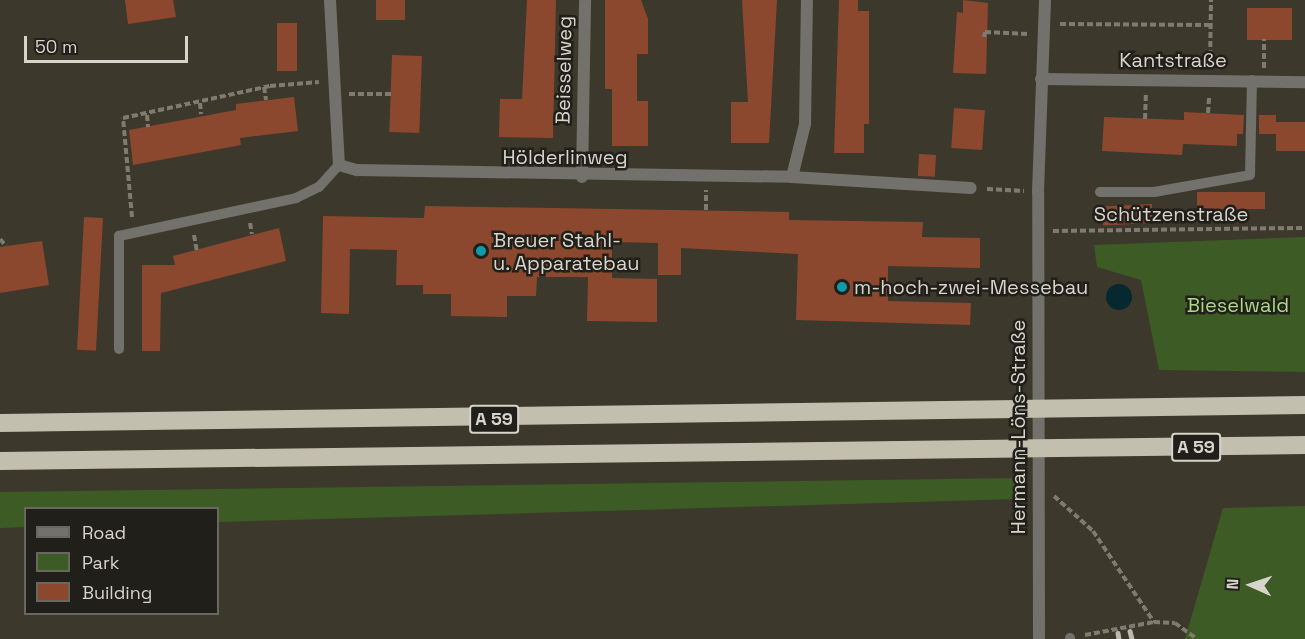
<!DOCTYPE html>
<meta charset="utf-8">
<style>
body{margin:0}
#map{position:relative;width:1305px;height:639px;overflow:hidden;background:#3c382b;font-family:"Space Grotesk",sans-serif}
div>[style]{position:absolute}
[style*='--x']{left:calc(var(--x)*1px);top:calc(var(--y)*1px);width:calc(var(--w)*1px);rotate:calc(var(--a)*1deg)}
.green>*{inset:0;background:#3d5b25}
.water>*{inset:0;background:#06282e}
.round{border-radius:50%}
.building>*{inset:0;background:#8b482f;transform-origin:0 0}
.path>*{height:4px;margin-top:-2px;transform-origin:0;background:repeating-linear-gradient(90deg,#7f7b70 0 6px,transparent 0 9px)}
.lane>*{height:10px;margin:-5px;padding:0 5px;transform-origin:5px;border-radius:5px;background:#73716b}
.street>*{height:12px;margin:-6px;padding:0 6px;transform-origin:6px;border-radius:6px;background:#73716b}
.highway>*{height:18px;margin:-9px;padding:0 9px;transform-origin:9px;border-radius:9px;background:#c3bfaf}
.rail>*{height:4.5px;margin:-2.25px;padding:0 2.25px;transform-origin:2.25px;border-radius:2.25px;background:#bbb8af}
.dots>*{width:16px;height:16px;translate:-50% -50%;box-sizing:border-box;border:3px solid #211f19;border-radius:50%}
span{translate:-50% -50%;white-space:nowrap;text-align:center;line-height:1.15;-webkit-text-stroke:5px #211f19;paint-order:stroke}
.shield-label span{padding:2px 4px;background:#211f19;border:2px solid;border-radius:4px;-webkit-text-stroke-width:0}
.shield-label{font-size:18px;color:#d7d4cc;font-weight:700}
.street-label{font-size:20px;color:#d7d4cc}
.poi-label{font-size:20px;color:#d7d4cc}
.left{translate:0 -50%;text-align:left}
.park-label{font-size:20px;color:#a9db83}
.legend{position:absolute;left:24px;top:507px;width:195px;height:108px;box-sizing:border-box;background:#211f19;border:2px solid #6a6761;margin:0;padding:8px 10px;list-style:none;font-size:18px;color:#d7d4cc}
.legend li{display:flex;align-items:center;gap:12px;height:30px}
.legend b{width:30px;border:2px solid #6a6761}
.north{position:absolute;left:1221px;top:555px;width:60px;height:60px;-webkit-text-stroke:4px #211f19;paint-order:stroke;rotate:273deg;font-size:16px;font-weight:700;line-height:24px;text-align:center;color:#d7d4cc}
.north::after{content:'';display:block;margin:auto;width:21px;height:27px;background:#d7d4cc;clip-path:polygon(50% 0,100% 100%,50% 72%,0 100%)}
.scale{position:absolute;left:24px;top:36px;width:164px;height:27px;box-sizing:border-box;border:3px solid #d7d4cc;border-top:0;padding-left:8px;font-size:18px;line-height:21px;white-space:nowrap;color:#d7d4cc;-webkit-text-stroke:4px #211f19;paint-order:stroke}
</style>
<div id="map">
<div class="green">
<div style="clip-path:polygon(1305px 237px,1305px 372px,1159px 370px,1141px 280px,1097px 267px,1094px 245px)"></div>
<div style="clip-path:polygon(1021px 478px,1021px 499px,218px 522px,218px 508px,26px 508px,25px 527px,0 528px,0 492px)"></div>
<div style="clip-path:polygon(1305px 506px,1305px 639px,1185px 639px,1223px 508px)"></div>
</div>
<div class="water">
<div class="round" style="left:1106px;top:284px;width:26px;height:26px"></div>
</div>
<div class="building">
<div style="clip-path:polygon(125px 0,173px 0,176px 17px,128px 24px)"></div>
<div style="left:376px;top:0;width:29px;height:20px"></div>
<div style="clip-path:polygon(527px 0,556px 0,553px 138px,499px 137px,500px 99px,522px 99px)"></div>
<div style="clip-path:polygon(605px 0,641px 0,648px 19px,648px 54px,637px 54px,637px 101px,648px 101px,648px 146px,612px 146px,612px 89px,605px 89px)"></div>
<div style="clip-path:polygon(742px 0,777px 0,769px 143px,731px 143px,731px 102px,748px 102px)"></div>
<div style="clip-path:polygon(839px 0,858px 0,858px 11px,869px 11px,869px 124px,864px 124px,864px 153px,834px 153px)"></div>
<div style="clip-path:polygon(963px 0,988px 3px,986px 74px,953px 73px,957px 12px,963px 13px)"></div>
<div style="left:1247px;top:8px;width:45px;height:32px"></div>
<div style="left:277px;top:23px;width:20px;height:48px"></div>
<div style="left:392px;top:55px;width:30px;height:77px;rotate:2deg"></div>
<div style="clip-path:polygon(294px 97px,298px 131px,240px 138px,241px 145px,133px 165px,129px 130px,236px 110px,236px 104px)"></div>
<div style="left:954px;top:108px;width:31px;height:40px;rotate:4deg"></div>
<div style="clip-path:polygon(1184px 112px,1244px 115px,1243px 134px,1237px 134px,1237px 146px,1183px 144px,1182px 155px,1102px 151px,1104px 117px,1184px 120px)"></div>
<div style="left:1259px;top:115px;width:17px;height:19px"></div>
<div style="left:1276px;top:122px;width:29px;height:29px"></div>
<div style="left:919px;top:154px;width:17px;height:22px;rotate:3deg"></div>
<div style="left:1197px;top:192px;width:68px;height:17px"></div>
<div style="left:1152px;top:204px;width:19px;height:50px;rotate:87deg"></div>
<div style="clip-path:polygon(425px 206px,789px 212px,789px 220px,923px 222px,922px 237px,980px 238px,980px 268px,888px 266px,888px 301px,971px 303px,970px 325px,796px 320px,798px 254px,681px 248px,681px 275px,658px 275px,658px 243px,612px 242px,612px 278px,657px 279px,657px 322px,587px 321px,588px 277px,537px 277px,536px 296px,507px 296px,507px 317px,451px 316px,451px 294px,423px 294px,423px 285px,396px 285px,397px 250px,350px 249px,349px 314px,321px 313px,323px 216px,424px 218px)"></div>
<div style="left:84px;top:217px;width:19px;height:133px;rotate:3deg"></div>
<div style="clip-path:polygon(279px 228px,286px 261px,161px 293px,160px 351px,142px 351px,142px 265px,175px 265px,173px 256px)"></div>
<div style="clip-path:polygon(42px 241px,49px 285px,0 293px,0 247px)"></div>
</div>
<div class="path">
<div style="--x:1060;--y:24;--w:152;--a:0.4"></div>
<div style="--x:984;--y:37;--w:5;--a:-79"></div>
<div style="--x:985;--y:32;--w:43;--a:2.7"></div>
<div style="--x:1210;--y:65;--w:65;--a:-89.1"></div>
<div style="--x:1264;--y:68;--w:29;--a:-90"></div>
<div style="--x:264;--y:87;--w:13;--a:81"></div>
<div style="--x:349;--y:94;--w:42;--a:0"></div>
<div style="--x:200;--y:103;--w:11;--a:85"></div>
<div style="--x:1208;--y:113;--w:16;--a:-86"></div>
<div style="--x:147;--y:115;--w:12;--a:85"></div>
<div style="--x:1145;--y:119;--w:24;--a:-88"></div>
<div style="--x:987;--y:189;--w:37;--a:3"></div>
<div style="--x:706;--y:210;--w:20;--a:-90"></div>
<div style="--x:132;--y:217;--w:99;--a:-95.2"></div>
<div style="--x:123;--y:118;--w:150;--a:-12.3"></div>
<div style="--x:270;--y:86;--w:49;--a:-4.7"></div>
<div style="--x:250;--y:223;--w:11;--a:80"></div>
<div style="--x:1053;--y:231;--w:252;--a:-0.7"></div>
<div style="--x:194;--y:235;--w:17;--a:80"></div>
<div style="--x:0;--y:239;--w:9;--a:49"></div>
<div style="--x:1054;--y:496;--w:52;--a:41.9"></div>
<div style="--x:1093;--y:531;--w:110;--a:56.2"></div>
<div style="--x:1085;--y:635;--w:70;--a:-10.7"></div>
<div style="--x:1154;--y:622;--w:21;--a:3"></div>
<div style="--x:1175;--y:623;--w:27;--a:36"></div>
</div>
<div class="lane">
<div style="--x:1100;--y:192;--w:54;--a:0"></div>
<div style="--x:1154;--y:192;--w:97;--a:-10"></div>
<div style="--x:1250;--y:175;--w:95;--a:-88.8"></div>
<div style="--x:119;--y:349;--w:113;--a:-90"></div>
<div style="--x:119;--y:236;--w:181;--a:-12.1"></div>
<div style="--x:296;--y:198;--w:25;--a:-26"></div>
<div style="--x:319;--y:187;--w:30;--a:-48"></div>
<div style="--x:1070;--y:639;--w:1;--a:-90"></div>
</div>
<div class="street">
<div style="--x:330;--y:0;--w:165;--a:86.9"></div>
<div style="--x:339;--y:165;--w:19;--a:16"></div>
<div style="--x:357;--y:170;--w:435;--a:0.9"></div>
<div style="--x:792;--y:177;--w:179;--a:3.5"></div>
<div style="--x:1041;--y:79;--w:264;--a:0.7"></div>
<div style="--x:582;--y:177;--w:177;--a:-89"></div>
<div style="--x:792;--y:177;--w:55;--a:-76.2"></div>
<div style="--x:805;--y:124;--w:124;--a:-89.1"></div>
<div style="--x:1039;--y:639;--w:447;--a:-90.1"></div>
<div style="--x:1038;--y:192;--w:192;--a:-87.9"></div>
</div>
<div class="highway">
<div style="--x:0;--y:423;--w:1305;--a:-0.79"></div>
<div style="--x:0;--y:461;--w:1305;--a:-0.7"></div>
</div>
<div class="rail">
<div style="--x:1130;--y:631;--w:8;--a:76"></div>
<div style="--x:1118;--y:633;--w:6;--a:81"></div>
</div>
<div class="dots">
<div style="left:481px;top:251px;background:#0f9aa8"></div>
<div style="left:842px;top:287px;background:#0f9aa8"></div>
</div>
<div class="shield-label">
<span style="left:494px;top:419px">A 59</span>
<span style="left:1196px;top:447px">A 59</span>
</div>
<div class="street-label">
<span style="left:1173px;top:60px">Kantstraße</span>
<span style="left:564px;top:70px;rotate:-89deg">Beisselweg</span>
<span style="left:565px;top:157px">Hölderlinweg</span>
<span style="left:1171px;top:214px">Schützenstraße</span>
<span style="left:1018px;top:427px;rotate:-90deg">Hermann-Löns-Straße</span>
</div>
<div class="poi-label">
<span class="left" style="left:493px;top:252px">Breuer Stahl-<br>u. Apparatebau</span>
<span class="left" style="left:854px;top:287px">m-hoch-zwei-Messebau</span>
</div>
<div class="park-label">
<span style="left:1238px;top:305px">Bieselwald</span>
</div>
<ul class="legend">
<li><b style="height:8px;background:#73716b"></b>Road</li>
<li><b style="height:16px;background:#3d5b25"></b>Park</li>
<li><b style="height:16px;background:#8b482f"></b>Building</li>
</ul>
<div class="north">N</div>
<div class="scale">50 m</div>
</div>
